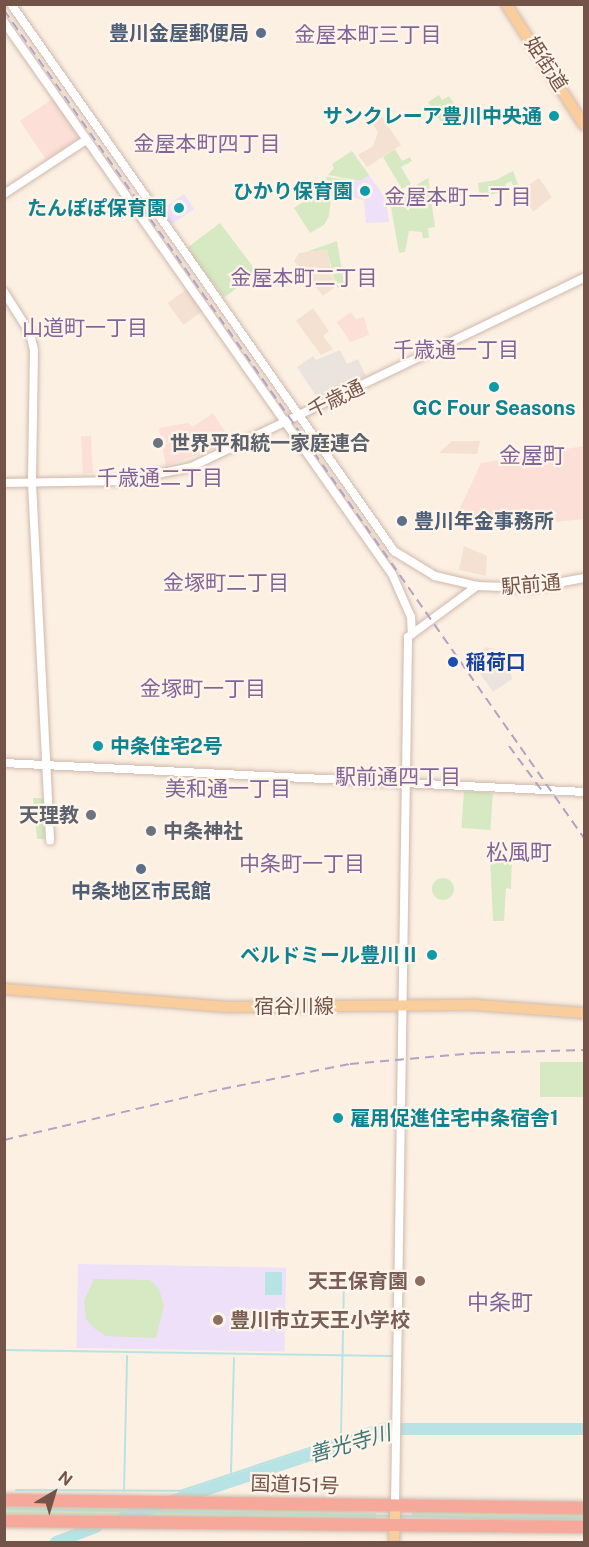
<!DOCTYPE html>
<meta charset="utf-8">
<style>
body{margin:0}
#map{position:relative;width:589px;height:1547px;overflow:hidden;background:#fcf0e3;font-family:"Public Sans","Noto Sans JP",sans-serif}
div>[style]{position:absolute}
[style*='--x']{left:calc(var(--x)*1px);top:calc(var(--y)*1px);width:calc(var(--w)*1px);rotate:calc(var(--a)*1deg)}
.residential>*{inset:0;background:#f4e1d2;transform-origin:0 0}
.commercial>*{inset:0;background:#fcdfd7;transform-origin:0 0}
.industrial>*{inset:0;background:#ebe3de}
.education>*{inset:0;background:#ede0f8;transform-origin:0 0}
.green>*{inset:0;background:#d6e9c2;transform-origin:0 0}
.round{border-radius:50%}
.water>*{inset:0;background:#b8e3e5;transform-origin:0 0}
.stream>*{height:2px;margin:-1px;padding:0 1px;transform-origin:1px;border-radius:1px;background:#b8e3e5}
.river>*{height:12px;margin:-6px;padding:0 6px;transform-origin:6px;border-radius:6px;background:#b8e3e5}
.roads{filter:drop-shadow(0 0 2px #cfb9ad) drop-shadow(0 0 2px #cfb9ad)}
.minor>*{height:8px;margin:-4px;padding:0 4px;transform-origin:4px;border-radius:4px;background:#fff}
.major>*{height:10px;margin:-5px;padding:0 5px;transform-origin:5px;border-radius:5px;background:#face9c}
.highway>*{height:12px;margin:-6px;padding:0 6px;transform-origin:6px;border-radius:6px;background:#f6a99a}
.rail>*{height:2px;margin-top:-1px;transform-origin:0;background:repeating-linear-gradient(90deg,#b2a2c5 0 9px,transparent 0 15px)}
.dots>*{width:16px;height:16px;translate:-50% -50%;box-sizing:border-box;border:3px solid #fff4e9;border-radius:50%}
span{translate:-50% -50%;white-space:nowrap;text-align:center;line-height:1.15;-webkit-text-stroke:4.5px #fff4e9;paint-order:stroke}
.service-label{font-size:20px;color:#4e5e75;font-weight:700}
.right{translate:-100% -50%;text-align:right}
.left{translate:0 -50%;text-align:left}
.street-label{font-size:20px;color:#745449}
.culture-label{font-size:20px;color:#0d838f;font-weight:700}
.worship-label{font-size:20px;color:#5b616d;font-weight:700}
.transit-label{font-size:20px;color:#164399;font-weight:700}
.education-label{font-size:20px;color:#785e54;font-weight:700}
.neighbourhood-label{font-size:21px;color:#826598}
.water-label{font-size:21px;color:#3d7679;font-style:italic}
.quarter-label{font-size:22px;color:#826598}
.frame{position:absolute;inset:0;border:6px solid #745449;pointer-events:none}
.north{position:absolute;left:24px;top:1463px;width:60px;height:60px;-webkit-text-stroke:4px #fff4e9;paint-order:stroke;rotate:38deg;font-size:16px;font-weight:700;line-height:24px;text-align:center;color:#745449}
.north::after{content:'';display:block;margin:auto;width:21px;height:27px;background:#745449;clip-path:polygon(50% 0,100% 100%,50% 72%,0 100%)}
</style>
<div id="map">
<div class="residential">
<div style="clip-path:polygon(382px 117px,401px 145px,367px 167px,358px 155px,373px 146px,378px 132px,372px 123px)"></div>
<div style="clip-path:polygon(539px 178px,552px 197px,533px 212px,521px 190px)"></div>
<div style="clip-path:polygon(327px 250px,335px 287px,323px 296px,294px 261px,299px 253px)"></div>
<div style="left:187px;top:289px;width:27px;height:24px;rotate:54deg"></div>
<div style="clip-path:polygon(313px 308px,329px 331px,323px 336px,333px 349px,321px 355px,296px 321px)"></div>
<div style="clip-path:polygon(452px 441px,480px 441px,477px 454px,439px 453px)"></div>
<div style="clip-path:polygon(464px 546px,487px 556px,486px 576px,459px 570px)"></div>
</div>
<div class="commercial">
<div style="left:54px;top:98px;width:47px;height:41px;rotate:56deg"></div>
<div style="clip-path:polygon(351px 312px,356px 319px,364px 317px,369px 335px,350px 342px,337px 322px)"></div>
<div style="clip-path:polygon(213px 413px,232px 442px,166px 466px,159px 428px,188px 423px,193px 427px)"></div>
<div style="left:91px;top:436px;width:37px;height:10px;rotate:87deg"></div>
<div style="clip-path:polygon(584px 446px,584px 519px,506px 527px,478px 526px,455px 519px,481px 463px)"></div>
</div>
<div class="industrial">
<div style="clip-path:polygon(340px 350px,347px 364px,358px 359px,366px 376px,318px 399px,297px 367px,313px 356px,316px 360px)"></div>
<div style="clip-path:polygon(486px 647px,507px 652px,512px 679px,493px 692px,470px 660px)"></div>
</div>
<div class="education">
<div style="clip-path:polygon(369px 175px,386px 199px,389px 222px,366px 223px,364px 200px,347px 196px,348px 190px,341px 189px,341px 178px,361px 181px)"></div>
<div style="left:184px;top:194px;width:18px;height:30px;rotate:56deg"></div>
<div style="left:78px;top:1264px;width:208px;height:84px;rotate:1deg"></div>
</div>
<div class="green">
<div style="clip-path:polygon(439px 95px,442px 100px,449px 96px,459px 111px,441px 122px,428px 102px)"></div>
<div style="clip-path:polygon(395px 149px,402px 161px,410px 157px,412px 161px,401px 167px,411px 184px,402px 189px,383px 157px)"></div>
<div style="clip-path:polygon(352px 151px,369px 175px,361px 181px,328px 175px,334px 168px,332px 164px)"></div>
<div style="clip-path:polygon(513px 171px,518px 184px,513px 186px,511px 181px,505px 184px,508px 191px,484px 196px,480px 201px,478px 183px,496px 180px)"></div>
<div style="clip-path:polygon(328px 177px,341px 179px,341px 189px,331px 197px,329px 216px,324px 225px,310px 233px,294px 208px,306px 200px,302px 193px)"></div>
<div style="clip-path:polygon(428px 178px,435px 227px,428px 228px,429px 238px,423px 238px,422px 232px,409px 231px,405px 252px,399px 253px,390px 201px)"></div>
<div style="left:220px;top:223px;width:62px;height:42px;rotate:53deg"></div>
<div style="clip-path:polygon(337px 241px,345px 289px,336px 287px,327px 250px,306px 252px)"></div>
<div style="left:464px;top:791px;width:29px;height:37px;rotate:4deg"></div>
<div style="clip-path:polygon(33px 798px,44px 798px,44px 839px,37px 839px)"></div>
<div style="clip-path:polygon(490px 857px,512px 858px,511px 889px,506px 888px,504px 921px,493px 921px)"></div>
<div class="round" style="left:432px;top:878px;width:22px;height:22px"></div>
<div style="left:540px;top:1062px;width:44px;height:35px"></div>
<div style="clip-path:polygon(94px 1279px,150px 1280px,159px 1289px,164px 1306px,156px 1338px,106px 1336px,94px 1328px,86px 1319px,84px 1301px)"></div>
<div style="clip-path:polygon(5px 1503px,299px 1508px,376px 1513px,376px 1521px,5px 1514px)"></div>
<div style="clip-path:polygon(412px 1509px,584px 1511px,584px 1523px,412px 1517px)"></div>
</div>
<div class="water">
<div style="left:265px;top:1272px;width:17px;height:23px"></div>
</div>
<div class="stream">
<div style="--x:4;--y:1350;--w:387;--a:0.9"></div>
<div style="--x:341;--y:1435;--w:156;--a:-88.9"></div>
<div style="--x:231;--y:1472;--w:114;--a:-88.5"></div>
<div style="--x:16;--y:1490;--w:164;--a:0.3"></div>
<div style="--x:180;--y:1491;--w:219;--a:-18.4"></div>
<div style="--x:124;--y:1491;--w:135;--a:-88.7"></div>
<div style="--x:4;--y:1509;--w:386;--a:1"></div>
<div style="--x:398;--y:1516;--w:186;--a:0.6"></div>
</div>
<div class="river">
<div style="--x:124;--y:1517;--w:278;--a:-18.4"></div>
<div style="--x:388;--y:1429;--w:196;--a:0"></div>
<div style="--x:56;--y:1542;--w:43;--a:-20.6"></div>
</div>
<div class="roads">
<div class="minor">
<div style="--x:11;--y:4;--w:668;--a:55"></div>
<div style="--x:394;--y:551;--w:48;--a:31.4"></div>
<div style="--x:435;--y:576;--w:43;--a:13.4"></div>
<div style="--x:477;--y:586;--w:53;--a:2.2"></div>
<div style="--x:530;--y:588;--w:55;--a:-10.5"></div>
<div style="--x:4;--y:22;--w:675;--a:54.9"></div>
<div style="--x:392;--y:574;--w:47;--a:66.2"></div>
<div style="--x:411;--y:617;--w:17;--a:87"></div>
<div style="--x:4;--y:194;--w:98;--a:-33.4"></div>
<div style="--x:4;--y:292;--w:49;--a:57.6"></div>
<div style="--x:30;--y:333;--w:18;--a:77"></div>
<div style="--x:34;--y:351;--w:132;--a:90.9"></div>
<div style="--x:32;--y:483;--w:358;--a:87.1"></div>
<div style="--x:4;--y:483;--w:120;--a:-1"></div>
<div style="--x:124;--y:481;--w:68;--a:-11.8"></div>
<div style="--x:191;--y:467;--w:436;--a:-25.7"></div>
<div style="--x:4;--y:763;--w:581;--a:2.86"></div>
<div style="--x:395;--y:1506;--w:869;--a:-89.14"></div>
<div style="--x:408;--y:637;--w:86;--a:-36.5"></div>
</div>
<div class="major">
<div style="--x:506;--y:4;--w:144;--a:57.2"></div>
<div style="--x:4;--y:989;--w:224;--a:4.6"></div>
<div style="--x:227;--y:1007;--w:250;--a:-0.5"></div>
<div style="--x:477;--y:1005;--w:107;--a:4.3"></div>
<div style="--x:394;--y:1542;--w:36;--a:-88"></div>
</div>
<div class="highway">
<div style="--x:4;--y:1500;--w:580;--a:0.79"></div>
<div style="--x:4;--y:1521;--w:580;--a:0.59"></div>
</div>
</div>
<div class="rail">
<div style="--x:4;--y:10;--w:1011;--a:54.99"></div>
<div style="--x:509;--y:746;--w:57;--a:53.5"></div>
<div style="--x:4;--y:1140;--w:224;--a:-13.2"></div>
<div style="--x:222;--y:1089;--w:130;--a:-11.1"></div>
<div style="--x:350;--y:1064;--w:126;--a:-5"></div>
<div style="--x:476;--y:1053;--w:108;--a:-1.6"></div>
</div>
<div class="dots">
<div style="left:261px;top:33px;background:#5c6f8a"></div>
<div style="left:554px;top:116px;background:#0f9aa8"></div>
<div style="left:365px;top:191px;background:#0f9aa8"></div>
<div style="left:179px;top:208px;background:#0f9aa8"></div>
<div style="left:494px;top:387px;background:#0f9aa8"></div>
<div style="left:158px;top:443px;background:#6b7280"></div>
<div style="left:402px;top:521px;background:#5c6f8a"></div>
<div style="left:453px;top:662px;background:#1a4fb4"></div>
<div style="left:98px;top:746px;background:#0f9aa8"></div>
<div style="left:91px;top:815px;background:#6b7280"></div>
<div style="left:151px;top:831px;background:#6b7280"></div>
<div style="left:141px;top:869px;background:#5c6f8a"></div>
<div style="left:432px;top:955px;background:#0f9aa8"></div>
<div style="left:338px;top:1118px;background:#0f9aa8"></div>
<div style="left:420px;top:1281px;background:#8d6e63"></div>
<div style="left:218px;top:1320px;background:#8d6e63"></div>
</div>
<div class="service-label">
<span class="right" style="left:249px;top:33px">豊川金屋郵便局</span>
<span class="left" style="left:414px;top:521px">豊川年金事務所</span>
<span style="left:141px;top:891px">中条地区市民館</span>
</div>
<div class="street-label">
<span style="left:546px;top:64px;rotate:57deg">姫街道</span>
<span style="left:336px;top:399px;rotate:-26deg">千歳通</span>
<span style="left:531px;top:585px;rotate:-5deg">駅前通</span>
<span style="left:294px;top:1006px">宿谷川線</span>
<span style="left:295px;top:1485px;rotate:2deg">国道151号</span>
</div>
<div class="culture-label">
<span class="right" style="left:542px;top:116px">サンクレーア豊川中央通</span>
<span class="right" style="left:353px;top:191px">ひかり保育園</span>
<span class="right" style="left:167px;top:208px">たんぽぽ保育園</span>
<span style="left:494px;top:408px">GC Four Seasons</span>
<span class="left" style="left:110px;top:746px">中条住宅2号</span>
<span class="right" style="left:420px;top:955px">ベルドミール豊川Ⅱ</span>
<span class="left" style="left:350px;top:1118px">雇用促進住宅中条宿舎1</span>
</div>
<div class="worship-label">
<span class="left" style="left:170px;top:443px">世界平和統一家庭連合</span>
<span class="right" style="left:79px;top:815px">天理教</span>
<span class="left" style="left:163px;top:831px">中条神社</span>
</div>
<div class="transit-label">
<span class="left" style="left:466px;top:662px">稲荷口</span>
</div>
<div class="education-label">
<span class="right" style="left:408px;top:1281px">天王保育園</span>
<span class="left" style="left:230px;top:1320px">豊川市立天王小学校</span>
</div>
<div class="neighbourhood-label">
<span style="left:368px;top:35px">金屋本町三丁目</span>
<span style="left:207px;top:144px">金屋本町四丁目</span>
<span style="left:458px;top:197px">金屋本町一丁目</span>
<span style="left:304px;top:278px">金屋本町二丁目</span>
<span style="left:85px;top:328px">山道町一丁目</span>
<span style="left:456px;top:350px">千歳通一丁目</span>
<span style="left:160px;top:478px">千歳通二丁目</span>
<span style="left:226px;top:583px">金塚町二丁目</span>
<span style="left:203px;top:689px">金塚町一丁目</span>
<span style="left:398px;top:777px">駅前通四丁目</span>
<span style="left:228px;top:789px">美和通一丁目</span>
<span style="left:302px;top:864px">中条町一丁目</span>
</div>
<div class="water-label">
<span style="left:350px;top:1444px;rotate:-16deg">善光寺川</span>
</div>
<div class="quarter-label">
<span style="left:532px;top:456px">金屋町</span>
<span style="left:519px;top:853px">松風町</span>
<span style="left:500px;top:1303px">中条町</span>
</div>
<div class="frame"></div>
<div class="north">N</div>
</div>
